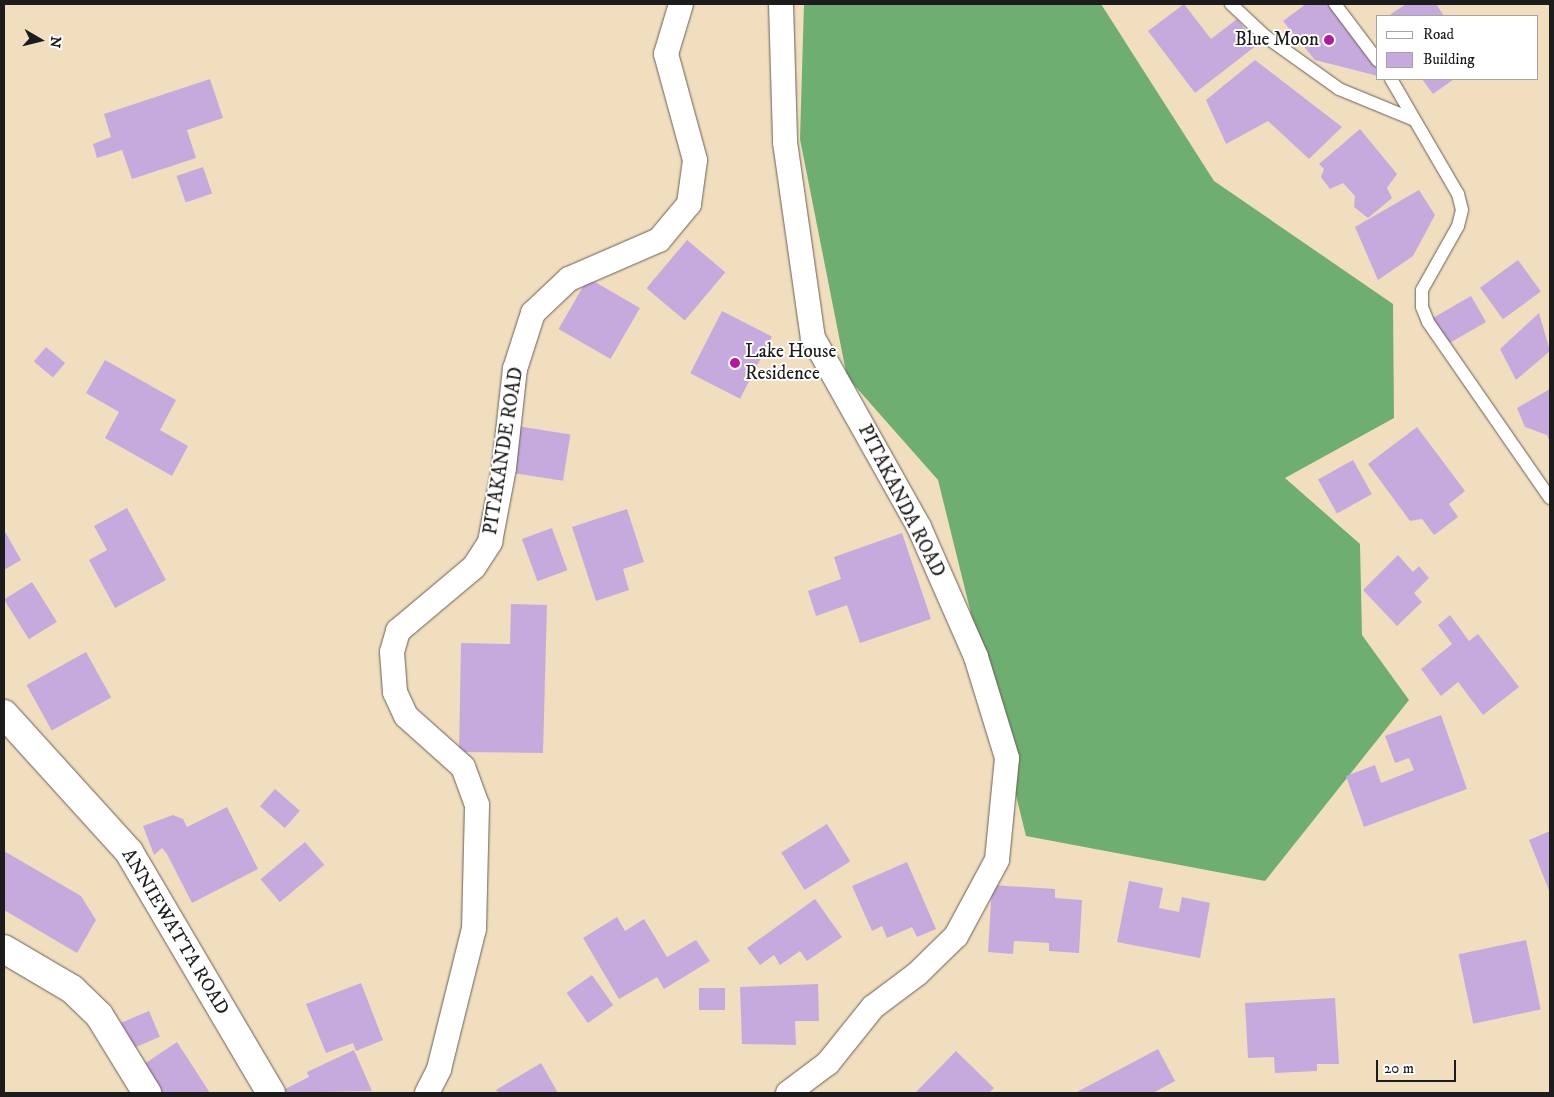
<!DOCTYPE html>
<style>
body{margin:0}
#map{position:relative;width:1554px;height:1097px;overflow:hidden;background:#f1debf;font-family:"IM FELL DW Pica",serif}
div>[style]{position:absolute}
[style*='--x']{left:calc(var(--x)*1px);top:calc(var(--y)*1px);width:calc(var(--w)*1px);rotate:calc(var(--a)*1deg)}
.forest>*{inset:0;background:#6eae70}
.building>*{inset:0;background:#c7aadd;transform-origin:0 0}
.roads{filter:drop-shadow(0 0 1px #676055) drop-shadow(0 0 1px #676055)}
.service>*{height:12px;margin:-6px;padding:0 6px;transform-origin:6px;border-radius:6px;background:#fff}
.minor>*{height:24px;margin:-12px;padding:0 12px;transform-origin:12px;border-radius:12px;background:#fff}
.tertiary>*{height:28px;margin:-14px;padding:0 14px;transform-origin:14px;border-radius:14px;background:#fff}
.dots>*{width:14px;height:14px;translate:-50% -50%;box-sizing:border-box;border:2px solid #fff;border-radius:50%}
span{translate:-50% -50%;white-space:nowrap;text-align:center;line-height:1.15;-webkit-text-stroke:4px #fff;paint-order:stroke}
.poi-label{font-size:19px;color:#1c1c1c}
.right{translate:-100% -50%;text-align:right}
.left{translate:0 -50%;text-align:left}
.street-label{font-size:19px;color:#1c1c1c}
.frame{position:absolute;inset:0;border:5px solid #1c1c1c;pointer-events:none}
.legend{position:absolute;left:1376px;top:15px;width:162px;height:65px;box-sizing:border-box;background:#fff;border:1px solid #a4a4a4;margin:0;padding:6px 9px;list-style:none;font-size:15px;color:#1c1c1c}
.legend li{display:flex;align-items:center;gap:10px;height:25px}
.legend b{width:25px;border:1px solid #a4a4a4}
.north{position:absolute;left:15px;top:15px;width:50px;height:50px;-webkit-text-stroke:4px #fff;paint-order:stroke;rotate:98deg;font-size:14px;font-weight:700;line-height:20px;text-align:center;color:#1c1c1c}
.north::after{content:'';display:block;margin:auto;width:18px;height:22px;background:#1c1c1c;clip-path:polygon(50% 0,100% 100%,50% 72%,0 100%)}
.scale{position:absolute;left:1376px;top:1060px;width:80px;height:22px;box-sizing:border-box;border:2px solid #1c1c1c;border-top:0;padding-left:6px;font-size:15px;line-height:18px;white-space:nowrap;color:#1c1c1c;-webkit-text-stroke:4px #fff;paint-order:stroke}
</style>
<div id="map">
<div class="forest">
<div style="clip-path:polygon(804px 4px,1101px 4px,1214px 181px,1393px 304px,1394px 418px,1285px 478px,1360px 544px,1362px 635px,1409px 700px,1265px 881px,1026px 836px,938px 480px,847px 377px,800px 139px)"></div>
</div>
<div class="building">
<div style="clip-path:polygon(1184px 4px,1211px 39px,1237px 19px,1257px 45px,1195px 93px,1148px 31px)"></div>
<div style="clip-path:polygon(1306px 4px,1332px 4px,1378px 65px,1378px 76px,1315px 60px,1283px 21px)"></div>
<div style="clip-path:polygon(1406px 4px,1436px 4px,1444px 16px,1388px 16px)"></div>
<div style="clip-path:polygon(1255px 60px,1342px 127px,1309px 159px,1268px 121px,1226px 144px,1206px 100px)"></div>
<div style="clip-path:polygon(210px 79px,223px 118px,187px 130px,196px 158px,132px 179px,122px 150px,97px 158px,93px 144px,111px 137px,104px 114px)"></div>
<div style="clip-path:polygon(1422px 79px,1454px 79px,1433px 94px)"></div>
<div style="clip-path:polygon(1360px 129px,1397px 174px,1387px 188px,1392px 198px,1368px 218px,1354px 207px,1355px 196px,1343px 183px,1330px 189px,1321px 177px,1324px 169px,1319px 164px)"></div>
<div style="left:203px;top:167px;width:28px;height:28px;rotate:71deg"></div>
<div style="clip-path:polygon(1419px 190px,1435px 215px,1413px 256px,1378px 280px,1355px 227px)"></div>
<div style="left:687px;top:240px;width:50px;height:63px;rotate:40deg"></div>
<div style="left:1518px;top:260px;width:39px;height:47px;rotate:54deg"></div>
<div style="left:588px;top:278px;width:60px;height:59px;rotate:30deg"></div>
<div style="left:1471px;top:296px;width:30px;height:48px;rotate:60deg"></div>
<div style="left:722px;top:311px;width:56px;height:70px;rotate:27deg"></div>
<div style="clip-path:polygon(1539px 313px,1550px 351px,1516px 380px,1500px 349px)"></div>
<div style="left:46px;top:347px;width:25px;height:19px;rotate:40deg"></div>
<div style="clip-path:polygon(105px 360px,176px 400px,160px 430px,188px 446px,172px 476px,105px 438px,119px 412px,86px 393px)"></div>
<div style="clip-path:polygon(1550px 389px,1550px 443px,1547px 435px,1525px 427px,1517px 408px)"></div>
<div style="left:517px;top:426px;width:54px;height:47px;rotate:9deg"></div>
<div style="clip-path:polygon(1417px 427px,1465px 491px,1449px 504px,1458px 517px,1434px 535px,1422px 519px,1410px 521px,1368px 464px)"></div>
<div style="left:1353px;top:460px;width:39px;height:40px;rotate:61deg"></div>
<div style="clip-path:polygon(127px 508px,166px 580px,115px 608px,89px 560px,107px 550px,94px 526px)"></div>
<div style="clip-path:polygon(627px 509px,644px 562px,623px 569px,629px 590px,596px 601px,572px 527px)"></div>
<div style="left:552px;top:528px;width:45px;height:32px;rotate:70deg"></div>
<div style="clip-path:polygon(4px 530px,21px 560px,4px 570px)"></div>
<div style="clip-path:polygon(902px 533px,931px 619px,860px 643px,847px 605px,816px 616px,808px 591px,841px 579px,834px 557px)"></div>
<div style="clip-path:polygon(1398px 555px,1413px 572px,1419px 566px,1429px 578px,1414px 593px,1422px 602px,1397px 626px,1363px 590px)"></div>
<div style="left:32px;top:582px;width:47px;height:33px;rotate:58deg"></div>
<div style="clip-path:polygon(511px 604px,547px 605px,543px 753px,459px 752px,461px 643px,510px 644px)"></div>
<div style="clip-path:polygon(1450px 615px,1469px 641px,1478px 634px,1519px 687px,1483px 715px,1458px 682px,1441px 696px,1421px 669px,1452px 644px,1438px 625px)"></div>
<div style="left:86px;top:652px;width:52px;height:68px;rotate:61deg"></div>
<div style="clip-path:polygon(1441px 715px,1467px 789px,1364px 827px,1346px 776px,1375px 765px,1381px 783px,1414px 770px,1409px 758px,1395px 763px,1385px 736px)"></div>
<div style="left:275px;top:789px;width:33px;height:23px;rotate:41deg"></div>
<div style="clip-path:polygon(227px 807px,258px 869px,192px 903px,167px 854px,162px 848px,154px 855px,143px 826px,173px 815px,183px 819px,187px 827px)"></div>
<div style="left:827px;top:824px;width:44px;height:54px;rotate:58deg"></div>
<div style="clip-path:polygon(1550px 831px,1550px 893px,1529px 840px)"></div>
<div style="left:305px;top:842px;width:30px;height:58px;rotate:50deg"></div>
<div style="clip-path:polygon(4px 851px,81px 896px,96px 920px,77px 953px,4px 910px)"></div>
<div style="clip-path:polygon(907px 862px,936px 929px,917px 937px,912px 927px,887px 938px,882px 926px,872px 931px,852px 886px)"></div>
<div style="clip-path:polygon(1129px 881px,1163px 888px,1159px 908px,1179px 912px,1182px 897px,1210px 903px,1200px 958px,1117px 942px)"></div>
<div style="clip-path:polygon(992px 885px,1055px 889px,1055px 898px,1082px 900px,1079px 953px,1049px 951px,1049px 943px,1014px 941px,1013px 954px,988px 952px)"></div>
<div style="clip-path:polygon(815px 899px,842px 937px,807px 961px,800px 951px,780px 965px,774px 955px,760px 965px,747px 948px)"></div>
<div style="clip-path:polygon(617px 917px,625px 931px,644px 919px,667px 957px,696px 940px,710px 961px,664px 989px,657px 977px,619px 999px,583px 938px)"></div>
<div style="left:1526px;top:940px;width:71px;height:69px;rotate:78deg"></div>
<div style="left:592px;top:975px;width:37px;height:31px;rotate:55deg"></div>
<div style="clip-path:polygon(361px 983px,383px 1040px,356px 1051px,353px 1043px,326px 1053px,306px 1004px)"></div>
<div style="clip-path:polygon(818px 984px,819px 1021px,795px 1021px,796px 1045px,742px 1044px,740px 987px)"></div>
<div style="left:699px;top:988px;width:26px;height:22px"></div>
<div style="clip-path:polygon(1335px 998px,1339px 1064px,1317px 1064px,1317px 1071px,1275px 1073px,1274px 1057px,1248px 1058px,1245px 1003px)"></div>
<div style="left:149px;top:1011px;width:28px;height:31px;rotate:67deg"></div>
<div style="clip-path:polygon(177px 1042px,210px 1093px,150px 1093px,135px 1070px)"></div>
<div style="clip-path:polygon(1158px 1049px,1175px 1081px,1153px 1093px,1075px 1093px)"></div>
<div style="clip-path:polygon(354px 1050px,372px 1091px,277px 1093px,309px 1077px,307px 1072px)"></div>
<div style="clip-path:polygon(956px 1051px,994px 1088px,989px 1093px,915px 1093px)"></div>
<div style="clip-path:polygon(541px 1063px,558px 1093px,498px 1093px,496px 1090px)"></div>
</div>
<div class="roads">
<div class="service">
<div style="--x:1231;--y:4;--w:47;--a:43.3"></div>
<div style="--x:1265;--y:36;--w:91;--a:35.6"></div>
<div style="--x:1339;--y:89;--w:79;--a:22.3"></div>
<div style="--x:1335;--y:4;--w:71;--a:53"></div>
<div style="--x:1391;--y:79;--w:133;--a:59.8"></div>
<div style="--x:1458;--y:194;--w:16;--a:76"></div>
<div style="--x:1462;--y:210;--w:16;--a:104"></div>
<div style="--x:1458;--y:226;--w:73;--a:119.4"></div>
<div style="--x:1422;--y:290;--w:17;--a:90"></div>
<div style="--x:1422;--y:307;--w:16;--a:68"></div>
<div style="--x:1428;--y:322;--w:214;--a:55.3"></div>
</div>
<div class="minor">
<div style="--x:781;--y:4;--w:138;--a:88.3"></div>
<div style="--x:785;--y:142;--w:198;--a:81.9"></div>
<div style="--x:813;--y:338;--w:217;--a:60.7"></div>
<div style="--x:919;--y:527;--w:142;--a:66.3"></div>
<div style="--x:976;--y:657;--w:106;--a:72.9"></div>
<div style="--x:1007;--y:758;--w:102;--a:95.6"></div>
<div style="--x:997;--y:860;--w:86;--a:118.3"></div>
<div style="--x:956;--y:936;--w:54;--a:135.7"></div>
<div style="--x:917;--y:974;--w:55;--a:143.1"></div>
<div style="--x:873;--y:1007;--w:72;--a:128.8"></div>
<div style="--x:828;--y:1063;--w:50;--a:143.1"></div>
<div style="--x:427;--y:1093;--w:27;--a:-63"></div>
<div style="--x:439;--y:1069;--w:144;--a:-76"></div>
<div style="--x:474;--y:929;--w:124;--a:-88.6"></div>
<div style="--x:477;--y:805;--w:40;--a:-110.2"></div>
<div style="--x:463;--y:767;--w:76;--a:-138.2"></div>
<div style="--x:406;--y:716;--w:26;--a:-115"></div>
<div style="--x:395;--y:692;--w:40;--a:-94.3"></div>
<div style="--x:392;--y:652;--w:22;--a:-74"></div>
<div style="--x:398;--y:631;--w:99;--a:-40.1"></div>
<div style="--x:474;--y:567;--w:30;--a:-57"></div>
<div style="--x:490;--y:542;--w:75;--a:-79.3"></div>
<div style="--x:504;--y:468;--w:100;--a:-83.7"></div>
<div style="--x:515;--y:369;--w:59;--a:-72.2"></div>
<div style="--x:533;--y:313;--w:50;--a:-43.4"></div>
<div style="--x:569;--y:279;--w:98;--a:-23.4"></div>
<div style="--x:659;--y:240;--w:47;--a:-50.2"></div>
<div style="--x:689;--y:204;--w:44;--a:-82.2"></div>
<div style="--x:695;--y:160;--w:110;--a:-105.3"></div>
<div style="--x:666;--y:54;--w:52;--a:-73.3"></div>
</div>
<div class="tertiary">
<div style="--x:4;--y:714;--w:186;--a:47.8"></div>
<div style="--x:129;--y:852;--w:280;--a:59.5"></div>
<div style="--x:4;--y:949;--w:79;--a:30.5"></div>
<div style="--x:72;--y:989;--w:37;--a:44"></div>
<div style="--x:99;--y:1015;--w:92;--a:58.4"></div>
</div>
</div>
<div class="dots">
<div style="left:1329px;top:40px;background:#b5179e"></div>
<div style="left:735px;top:363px;background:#b5179e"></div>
</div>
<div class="poi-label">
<span class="right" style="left:1319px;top:40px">Blue Moon</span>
<span class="left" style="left:745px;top:363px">Lake House<br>Residence</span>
</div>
<div class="street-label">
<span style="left:504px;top:451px;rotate:-81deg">PITAKANDE ROAD</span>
<span style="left:901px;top:501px;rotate:63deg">PITAKANDA ROAD</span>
<span style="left:175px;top:932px;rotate:59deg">ANNIEWATTA ROAD</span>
</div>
<div class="frame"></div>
<ul class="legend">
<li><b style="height:6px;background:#fff"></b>Road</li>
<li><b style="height:14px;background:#c7aadd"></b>Building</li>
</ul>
<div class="north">N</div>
<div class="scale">20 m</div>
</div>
